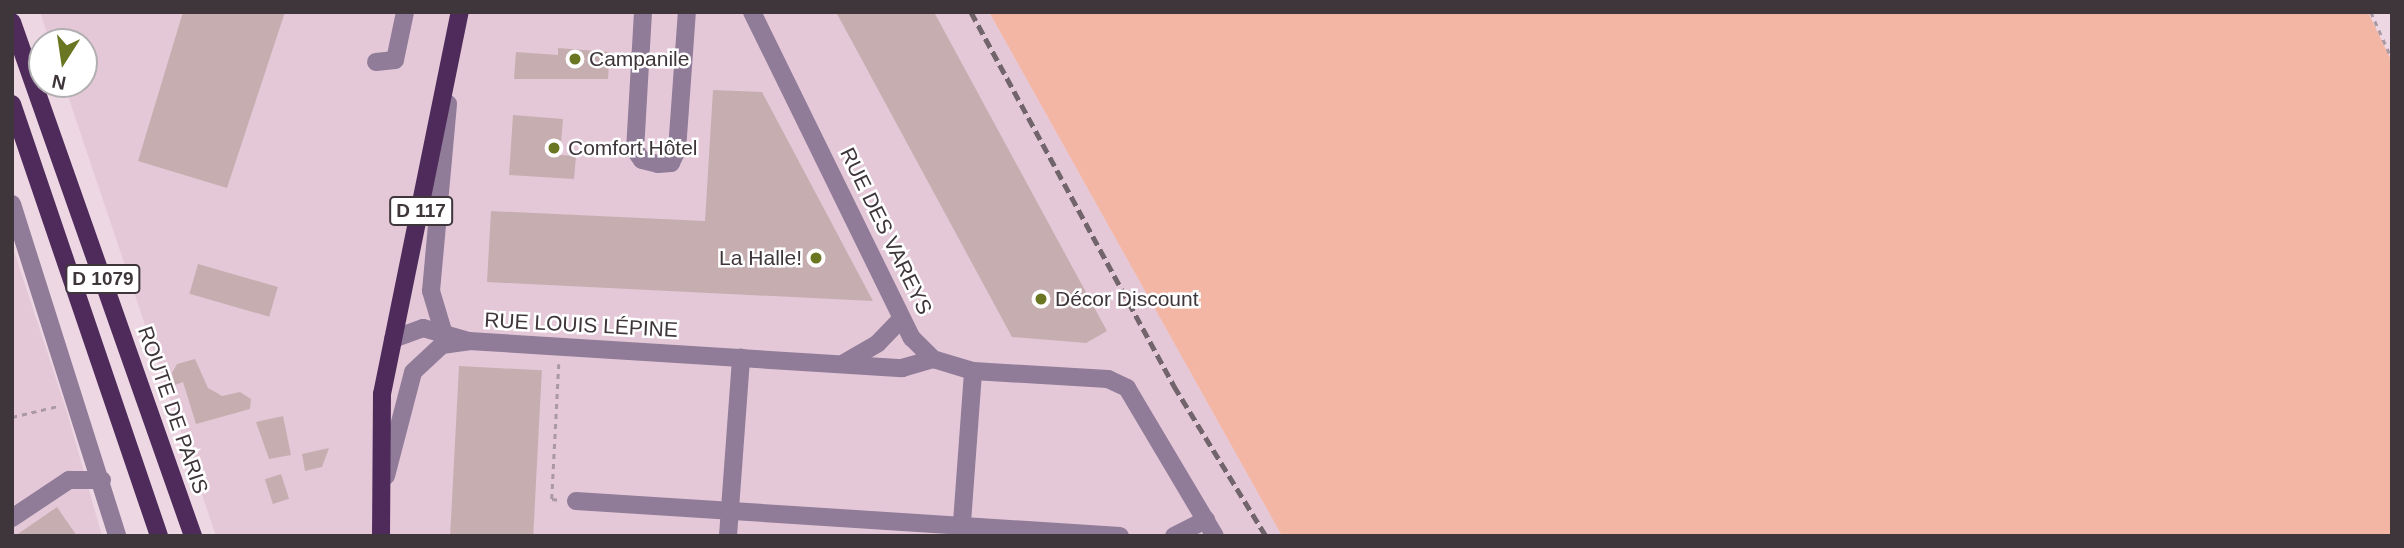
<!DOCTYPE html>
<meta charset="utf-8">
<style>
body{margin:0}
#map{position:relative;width:2404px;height:548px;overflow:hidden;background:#edd7e3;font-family:Helvetica,sans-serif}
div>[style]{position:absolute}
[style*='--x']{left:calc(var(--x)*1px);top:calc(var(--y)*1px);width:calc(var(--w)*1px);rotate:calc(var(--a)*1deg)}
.built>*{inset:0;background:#e4c8d7}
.green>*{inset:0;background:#f3b6a5}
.building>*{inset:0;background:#c6aeb0;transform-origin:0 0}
.path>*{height:2.5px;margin-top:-1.25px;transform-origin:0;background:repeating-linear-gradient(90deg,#aa99a2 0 5px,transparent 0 10px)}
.minor>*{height:18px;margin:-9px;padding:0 9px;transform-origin:9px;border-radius:9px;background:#907c98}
.major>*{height:18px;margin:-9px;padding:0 9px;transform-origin:9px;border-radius:9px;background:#4f2b5c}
.rail>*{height:5px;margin-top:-2.5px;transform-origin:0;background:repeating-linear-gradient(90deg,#71646b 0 10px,transparent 0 15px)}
.dots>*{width:19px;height:19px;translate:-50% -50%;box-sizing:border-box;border:4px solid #fff;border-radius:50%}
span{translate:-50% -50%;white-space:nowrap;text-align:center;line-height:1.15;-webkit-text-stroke:5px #fff;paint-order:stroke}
.shield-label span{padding:2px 5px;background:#fff;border:2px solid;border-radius:5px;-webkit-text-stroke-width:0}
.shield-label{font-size:19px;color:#3f363b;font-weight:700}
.poi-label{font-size:21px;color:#3f363b}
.left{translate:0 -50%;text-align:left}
.right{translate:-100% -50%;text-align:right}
.street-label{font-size:21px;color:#3f363b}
.frame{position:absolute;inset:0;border:14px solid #3f363b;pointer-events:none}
.north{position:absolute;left:28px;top:28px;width:70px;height:70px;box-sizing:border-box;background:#fff;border:2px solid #b2afb1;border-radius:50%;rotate:192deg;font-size:19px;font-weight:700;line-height:28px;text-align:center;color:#3f363b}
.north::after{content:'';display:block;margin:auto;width:24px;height:32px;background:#6b7622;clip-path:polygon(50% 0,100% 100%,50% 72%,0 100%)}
</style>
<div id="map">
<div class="built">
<div style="clip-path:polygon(40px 12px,989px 12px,1282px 536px,216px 536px,64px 84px,84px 84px,84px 42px,50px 42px)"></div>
<div style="clip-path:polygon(12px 245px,67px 412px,102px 536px,12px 536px)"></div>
</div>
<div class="green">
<div style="clip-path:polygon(989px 12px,2368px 12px,2392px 62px,2392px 536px,1282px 536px)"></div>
</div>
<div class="building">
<div style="clip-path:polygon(183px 12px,285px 12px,227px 188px,138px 161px)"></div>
<div style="clip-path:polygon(836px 12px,934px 12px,1107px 331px,1086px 343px,1012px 337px)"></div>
<div style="clip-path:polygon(558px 48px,610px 52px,608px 79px,514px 79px,516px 52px,558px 55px)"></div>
<div style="clip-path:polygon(713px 90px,762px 92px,873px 301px,487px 282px,491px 211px,705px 221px)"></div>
<div style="clip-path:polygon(513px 115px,563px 119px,560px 155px,576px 156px,574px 179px,509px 175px)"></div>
<div style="left:198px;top:264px;width:83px;height:31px;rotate:16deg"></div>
<div style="clip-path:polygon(195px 359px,208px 388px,222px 396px,240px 392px,251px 399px,250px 409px,196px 424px,183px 382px,175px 385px,172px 373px,177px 364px)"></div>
<div style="left:459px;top:366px;width:83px;height:170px;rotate:3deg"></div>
<div style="clip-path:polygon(283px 416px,291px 455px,269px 459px,256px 422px)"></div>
<div style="clip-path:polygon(329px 448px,322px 467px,305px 471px,302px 454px)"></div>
<div style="left:281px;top:474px;width:26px;height:17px;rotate:72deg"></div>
<div style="clip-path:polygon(57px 507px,77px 536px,15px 536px)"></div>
</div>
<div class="path">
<div style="--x:2371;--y:12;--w:51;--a:65.9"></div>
<div style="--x:559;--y:364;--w:135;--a:93"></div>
<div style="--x:552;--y:499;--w:9;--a:6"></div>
<div style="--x:12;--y:417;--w:47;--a:-13.4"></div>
</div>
<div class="minor">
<div style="--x:643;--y:12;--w:138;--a:93.3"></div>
<div style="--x:635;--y:150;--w:12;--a:55"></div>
<div style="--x:642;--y:160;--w:16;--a:14"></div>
<div style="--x:658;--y:164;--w:13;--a:-4"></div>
<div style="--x:671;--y:163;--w:14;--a:-65"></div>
<div style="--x:677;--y:150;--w:138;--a:-85.9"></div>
<div style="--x:752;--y:12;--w:363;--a:63.9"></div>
<div style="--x:912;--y:338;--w:30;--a:45"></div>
<div style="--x:933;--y:359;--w:42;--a:16.7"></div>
<div style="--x:973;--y:371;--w:135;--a:3.4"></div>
<div style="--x:1108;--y:379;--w:21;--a:25"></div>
<div style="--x:1127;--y:388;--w:172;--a:59.3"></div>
<div style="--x:376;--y:62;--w:19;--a:-6"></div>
<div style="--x:395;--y:60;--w:49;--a:-78.2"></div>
<div style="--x:12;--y:204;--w:348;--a:72.4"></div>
<div style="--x:443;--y:331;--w:42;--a:-106.7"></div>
<div style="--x:431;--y:291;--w:188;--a:-84.8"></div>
<div style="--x:393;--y:339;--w:32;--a:-20"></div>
<div style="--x:423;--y:328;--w:48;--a:15.8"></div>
<div style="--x:469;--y:341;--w:434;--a:3.6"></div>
<div style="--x:902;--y:368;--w:32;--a:-16"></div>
<div style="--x:844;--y:363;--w:39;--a:-30"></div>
<div style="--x:878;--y:343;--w:33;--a:-46"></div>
<div style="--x:386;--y:476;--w:107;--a:-75.4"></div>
<div style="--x:413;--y:372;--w:40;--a:-43"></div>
<div style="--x:442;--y:345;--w:27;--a:-8"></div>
<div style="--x:576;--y:501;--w:545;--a:3.68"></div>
<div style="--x:12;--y:518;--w:69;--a:-33.7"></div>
<div style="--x:69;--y:480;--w:33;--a:0"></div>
<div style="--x:728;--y:536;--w:179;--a:-85.8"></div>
<div style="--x:961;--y:536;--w:165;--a:-85.8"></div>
<div style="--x:1174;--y:536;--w:36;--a:-27"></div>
</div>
<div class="major">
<div style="--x:12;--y:22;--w:545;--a:70.6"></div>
<div style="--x:12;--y:104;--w:456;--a:71.2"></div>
<div style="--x:381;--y:536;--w:142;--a:-89.6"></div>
<div style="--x:382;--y:394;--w:390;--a:-78.5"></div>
</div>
<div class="rail">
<div style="--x:971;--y:12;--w:426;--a:61.5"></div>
<div style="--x:1174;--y:386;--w:176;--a:58.5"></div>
</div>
<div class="dots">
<div style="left:575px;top:59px;background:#6b7622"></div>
<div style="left:554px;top:148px;background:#6b7622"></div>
<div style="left:816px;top:258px;background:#6b7622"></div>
<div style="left:1041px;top:299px;background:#6b7622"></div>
</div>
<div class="shield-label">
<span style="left:421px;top:211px">D 117</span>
<span style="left:103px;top:279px">D 1079</span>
</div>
<div class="poi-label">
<span class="left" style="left:589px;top:59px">Campanile</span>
<span class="left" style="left:568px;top:148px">Comfort Hôtel</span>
<span class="right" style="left:802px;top:258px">La Halle!</span>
<span class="left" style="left:1055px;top:299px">Décor Discount</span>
</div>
<div class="street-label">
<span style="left:886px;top:231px;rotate:64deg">RUE DES VAREYS</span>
<span style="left:581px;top:325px;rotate:3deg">RUE LOUIS LÉPINE</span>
<span style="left:173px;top:410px;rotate:71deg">ROUTE DE PARIS</span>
</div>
<div class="frame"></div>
<div class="north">N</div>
</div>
